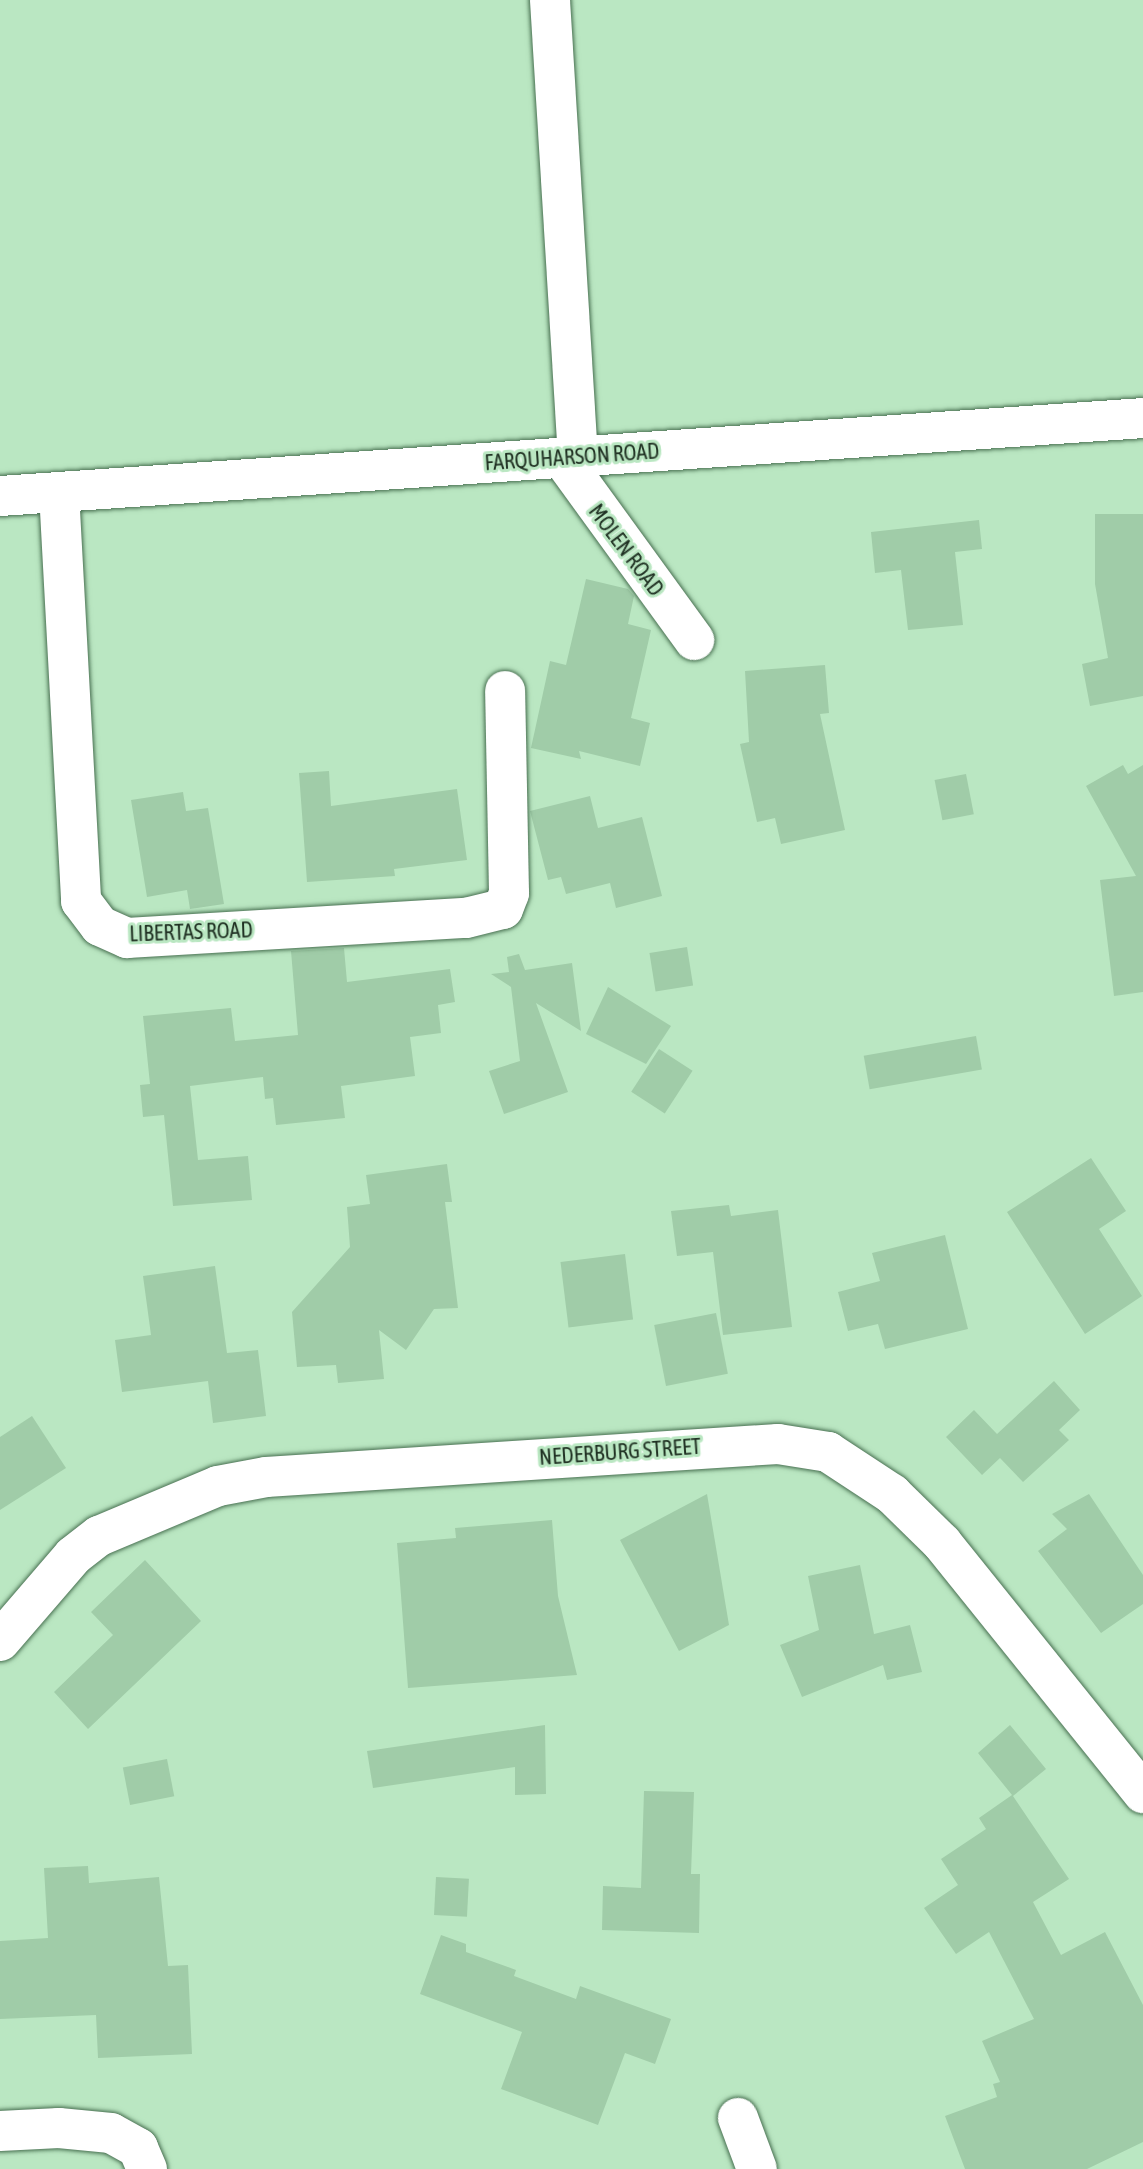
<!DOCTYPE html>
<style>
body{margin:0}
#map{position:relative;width:1143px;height:2169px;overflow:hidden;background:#bae7c2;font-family:"Asap Condensed",sans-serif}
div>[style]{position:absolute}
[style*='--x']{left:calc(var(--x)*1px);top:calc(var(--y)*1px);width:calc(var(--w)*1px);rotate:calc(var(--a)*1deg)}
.building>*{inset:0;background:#a0cca8;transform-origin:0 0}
.roads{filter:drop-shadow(0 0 2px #487051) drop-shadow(0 0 2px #487051)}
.street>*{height:40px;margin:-20px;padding:0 20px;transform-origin:20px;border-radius:20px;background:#fff}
span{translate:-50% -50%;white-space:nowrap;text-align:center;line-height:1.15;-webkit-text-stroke:6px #bae7c2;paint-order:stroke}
.street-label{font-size:22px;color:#1f3022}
</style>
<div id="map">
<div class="building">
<div style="clip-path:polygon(1095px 514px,1143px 514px,1143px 696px,1090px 706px,1082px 664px,1108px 658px,1095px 584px)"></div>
<div style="clip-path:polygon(979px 520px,982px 549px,955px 552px,963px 625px,908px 630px,901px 570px,875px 573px,871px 532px)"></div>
<div style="clip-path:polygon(586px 579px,628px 589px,634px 596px,628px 624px,651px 630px,631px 718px,650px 723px,640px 766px,579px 751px,581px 759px,531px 748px,550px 661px,566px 665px)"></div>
<div style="clip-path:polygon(825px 665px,829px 713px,820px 714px,845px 830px,781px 844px,775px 818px,757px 822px,740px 744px,749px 742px,745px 671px)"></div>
<div style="clip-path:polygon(1123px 765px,1128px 774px,1143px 765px,1143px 992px,1114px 996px,1100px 880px,1136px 876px,1086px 786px)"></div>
<div style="clip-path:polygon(329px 771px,331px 806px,457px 789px,467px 860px,394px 869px,395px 876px,307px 882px,299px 773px)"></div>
<div style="left:966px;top:774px;width:41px;height:32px;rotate:79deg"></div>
<div style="clip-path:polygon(183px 792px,186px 811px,208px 808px,224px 904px,190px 909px,187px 890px,147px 897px,131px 800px)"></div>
<div style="clip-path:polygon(590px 796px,598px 828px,642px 817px,662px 896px,616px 908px,610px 883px,566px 894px,561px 877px,548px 880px,530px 811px)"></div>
<div style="left:687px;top:947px;width:39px;height:38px;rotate:81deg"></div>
<div style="clip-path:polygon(344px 948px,347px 982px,450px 969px,455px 1002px,438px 1005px,441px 1033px,410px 1037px,415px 1076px,341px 1086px,345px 1118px,276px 1125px,273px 1098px,265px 1099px,263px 1077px,190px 1086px,198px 1160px,248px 1156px,252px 1200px,173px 1206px,164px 1115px,143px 1117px,140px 1085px,150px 1084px,143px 1016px,231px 1008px,235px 1041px,298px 1035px,291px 951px)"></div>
<div style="clip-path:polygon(519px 954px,525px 970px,572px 963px,581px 1031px,536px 1003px,568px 1092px,504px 1114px,489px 1071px,520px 1061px,511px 987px,491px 974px,509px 972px,507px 957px)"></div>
<div style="clip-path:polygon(608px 987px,671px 1026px,646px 1064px,586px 1034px)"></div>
<div style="left:976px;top:1036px;width:34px;height:114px;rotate:80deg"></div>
<div style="left:659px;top:1049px;width:40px;height:51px;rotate:33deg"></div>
<div style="clip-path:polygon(1091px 1158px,1126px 1211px,1099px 1229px,1142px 1296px,1085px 1334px,1007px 1212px)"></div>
<div style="clip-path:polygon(447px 1164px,452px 1202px,445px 1202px,458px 1308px,434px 1309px,406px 1350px,379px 1330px,384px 1379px,338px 1383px,336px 1365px,297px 1367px,292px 1312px,350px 1247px,347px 1207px,370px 1204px,366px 1175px)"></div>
<div style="clip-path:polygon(729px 1205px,731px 1216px,778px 1210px,792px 1327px,723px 1335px,713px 1252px,677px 1256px,671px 1211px)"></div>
<div style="clip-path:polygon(945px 1235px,968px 1329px,885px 1349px,878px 1324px,848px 1331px,838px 1292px,880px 1281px,872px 1253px)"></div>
<div style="left:625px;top:1254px;width:66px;height:65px;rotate:83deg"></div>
<div style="clip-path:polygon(215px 1266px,227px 1353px,258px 1350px,266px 1416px,213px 1423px,208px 1381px,122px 1392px,115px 1340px,151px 1335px,143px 1276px)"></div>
<div style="left:716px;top:1313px;width:62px;height:63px;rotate:79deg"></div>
<div style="clip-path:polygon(1054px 1381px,1080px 1410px,1059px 1430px,1069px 1440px,1023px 1482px,1000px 1458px,982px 1475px,946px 1437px,974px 1410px,997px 1434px)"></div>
<div style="clip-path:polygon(32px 1416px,66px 1468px,0 1510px,0 1437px)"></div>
<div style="clip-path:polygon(707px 1494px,729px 1625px,679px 1651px,620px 1540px)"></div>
<div style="clip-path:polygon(1089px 1494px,1143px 1575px,1143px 1604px,1101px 1633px,1038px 1551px,1067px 1529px,1052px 1514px)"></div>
<div style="clip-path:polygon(552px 1520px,558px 1596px,577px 1675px,408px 1688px,397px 1543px,456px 1538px,455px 1528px)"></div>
<div style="clip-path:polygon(145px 1560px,201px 1621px,88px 1729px,54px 1692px,113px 1635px,91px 1612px)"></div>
<div style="clip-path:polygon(860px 1565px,874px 1634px,910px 1625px,922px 1672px,887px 1680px,883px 1665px,802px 1697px,780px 1645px,819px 1630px,808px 1576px)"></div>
<div style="clip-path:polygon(545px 1725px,546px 1794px,515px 1795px,515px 1767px,373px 1788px,367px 1751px)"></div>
<div style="clip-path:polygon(1010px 1725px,1046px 1769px,1013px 1796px,1069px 1879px,1033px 1902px,1061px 1955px,1105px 1932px,1143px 2005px,1143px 2142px,1087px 2169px,965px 2169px,945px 2116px,997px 2097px,993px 2084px,1000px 2082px,982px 2041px,1034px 2019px,989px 1932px,956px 1954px,924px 1908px,958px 1885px,941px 1859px,986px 1829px,979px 1818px,1012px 1795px,978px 1753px)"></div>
<div style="left:167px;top:1759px;width:38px;height:45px;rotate:79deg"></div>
<div style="clip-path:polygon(644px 1791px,694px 1792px,691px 1874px,700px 1874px,699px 1933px,602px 1930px,603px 1886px,641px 1888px)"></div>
<div style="clip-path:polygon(88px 1866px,89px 1883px,159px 1877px,168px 1966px,188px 1965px,192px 2054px,98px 2058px,96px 2015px,0 2019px,0 1941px,48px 1938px,44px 1868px)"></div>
<div style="left:436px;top:1877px;width:33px;height:38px;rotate:3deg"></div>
<div style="clip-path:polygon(441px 1935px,466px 1944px,466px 1952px,516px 1970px,514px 1976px,576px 1999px,580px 1986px,671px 2019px,655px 2064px,625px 2053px,598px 2125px,501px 2089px,522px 2032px,420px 1994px)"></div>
</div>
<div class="roads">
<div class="street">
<div style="--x:550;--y:0;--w:458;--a:86.5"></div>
<div style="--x:562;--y:458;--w:225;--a:54"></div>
<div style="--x:59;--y:492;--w:410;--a:86.9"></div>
<div style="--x:81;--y:901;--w:31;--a:53"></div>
<div style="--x:100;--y:926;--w:30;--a:24"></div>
<div style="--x:127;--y:938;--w:340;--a:-3.4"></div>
<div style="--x:466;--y:918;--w:38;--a:-14"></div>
<div style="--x:503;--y:909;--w:17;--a:-69"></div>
<div style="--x:509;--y:893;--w:202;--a:-91.1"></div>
<div style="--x:0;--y:496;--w:1146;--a:-3.9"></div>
<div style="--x:0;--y:1641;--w:112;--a:-49.3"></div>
<div style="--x:73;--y:1556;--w:33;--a:-38"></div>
<div style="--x:99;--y:1536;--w:129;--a:-22.8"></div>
<div style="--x:218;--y:1486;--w:49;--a:-10.6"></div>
<div style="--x:266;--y:1477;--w:513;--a:-3.69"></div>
<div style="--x:778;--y:1444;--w:51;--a:9.1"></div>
<div style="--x:828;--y:1452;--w:77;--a:33.3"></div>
<div style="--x:892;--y:1494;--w:70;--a:44.4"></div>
<div style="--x:942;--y:1543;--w:321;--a:51.2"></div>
<div style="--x:738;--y:2118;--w:54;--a:69.6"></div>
<div style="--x:0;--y:2131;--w:59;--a:-2.9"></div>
<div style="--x:59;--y:2128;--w:52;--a:5.5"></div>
<div style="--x:111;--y:2133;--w:31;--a:29"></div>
<div style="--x:138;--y:2148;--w:23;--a:67"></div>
</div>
</div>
<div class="street-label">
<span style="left:572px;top:457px;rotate:-4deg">FARQUHARSON ROAD</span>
<span style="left:626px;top:550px;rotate:53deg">MOLEN ROAD</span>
<span style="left:191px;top:932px;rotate:-2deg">LIBERTAS ROAD</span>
<span style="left:620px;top:1452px;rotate:-4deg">NEDERBURG STREET</span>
</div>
</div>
